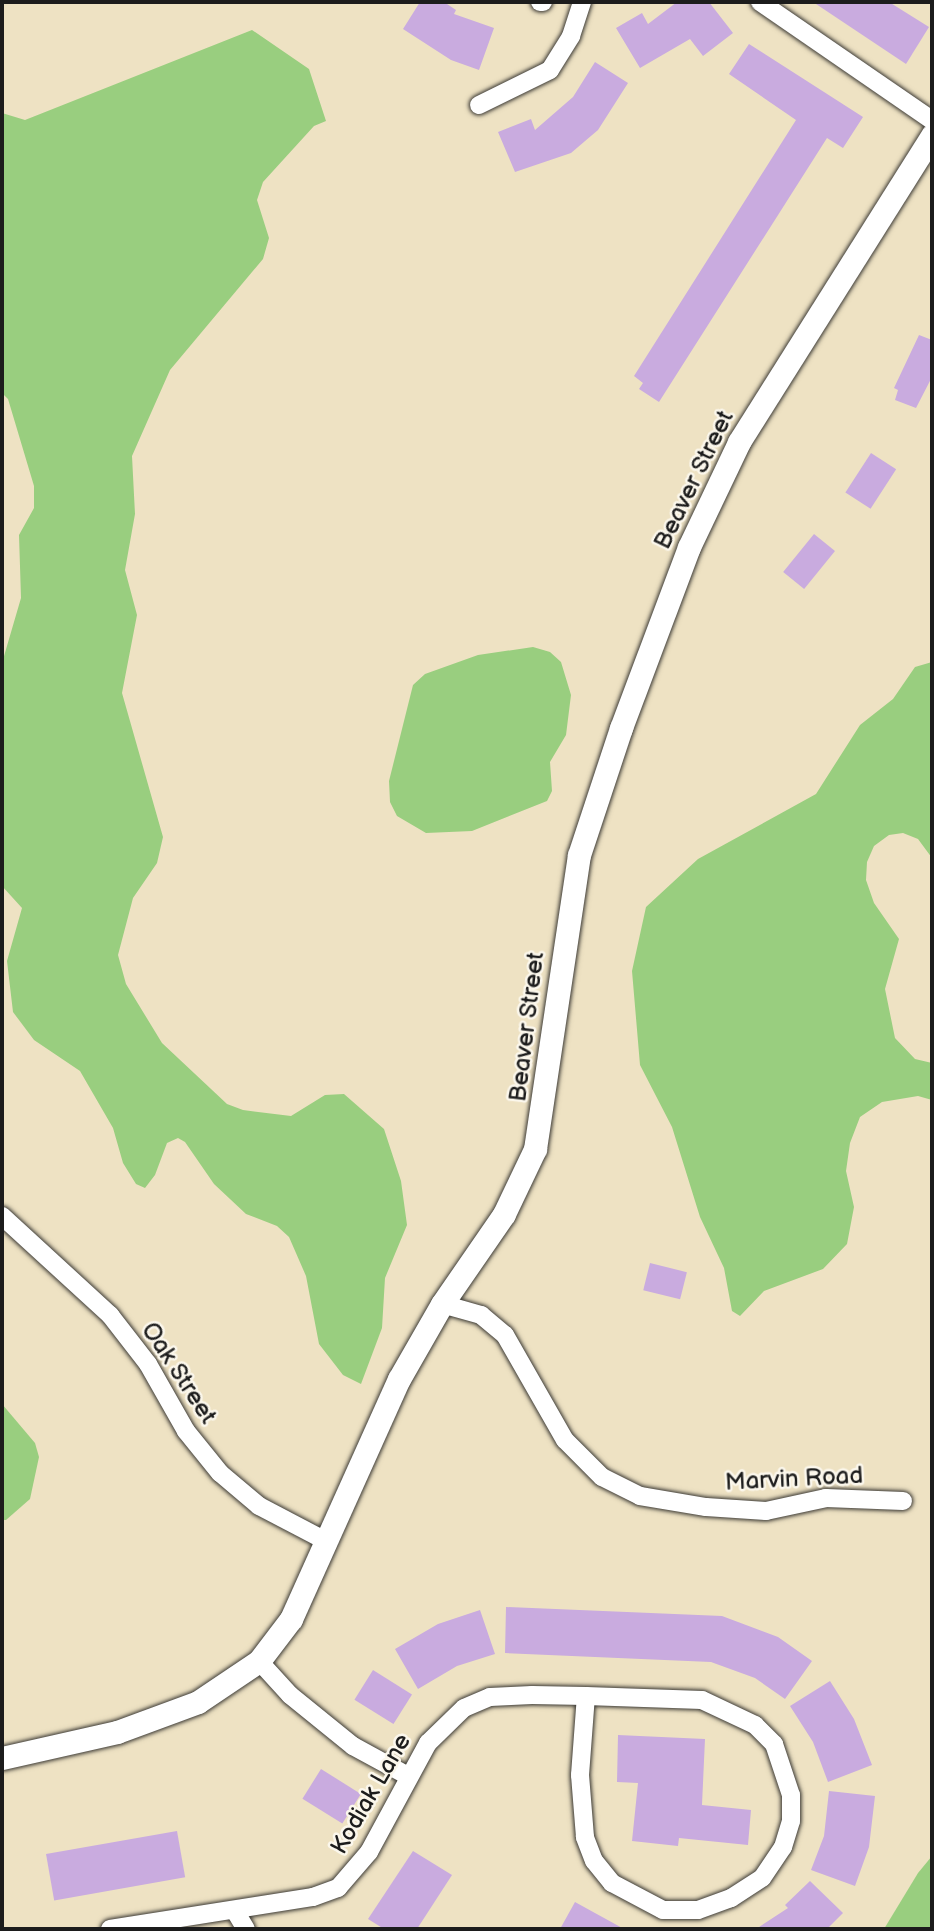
<!DOCTYPE html>
<style>
body{margin:0}
#map{position:relative;width:934px;height:1931px;overflow:hidden;background:#eee2c3;font-family:"Balsamiq Sans",sans-serif}
div>[style]{position:absolute}
[style*='--x']{left:calc(var(--x)*1px);top:calc(var(--y)*1px);width:calc(var(--w)*1px);rotate:calc(var(--a)*1deg)}
.green>*{inset:0;background:#99ce7f}
.building>*{inset:0;background:#c9abdf;transform-origin:0 0}
.roads{filter:drop-shadow(0 0 2px #3c3a35) drop-shadow(0 0 2px #3c3a35)}
.minor>*{height:18px;margin:-9px;padding:0 9px;transform-origin:9px;border-radius:9px;background:#fff}
.tertiary>*{height:23px;margin:-11.5px;padding:0 11.5px;transform-origin:11.5px;border-radius:11.5px;background:#fff}
span{translate:-50% -50%;white-space:nowrap;text-align:center;line-height:1.15;-webkit-text-stroke:5px #fbf7ec;paint-order:stroke}
.street-label{font-size:24px;color:#1c1c1c}
.frame{position:absolute;inset:0;border:4px solid #1c1c1c;pointer-events:none}
</style>
<div id="map">
<div class="green">
<div style="clip-path:polygon(252px 30px,309px 69px,326px 121px,314px 126px,263px 182px,257px 200px,269px 238px,263px 259px,170px 370px,132px 456px,135px 514px,125px 570px,137px 615px,122px 693px,163px 837px,157px 863px,133px 898px,118px 955px,126px 984px,162px 1043px,227px 1104px,243px 1110px,291px 1116px,325px 1095px,344px 1094px,384px 1129px,401px 1181px,407px 1225px,385px 1278px,382px 1328px,361px 1384px,343px 1375px,319px 1344px,306px 1276px,289px 1237px,277px 1226px,246px 1214px,214px 1184px,185px 1142px,178px 1138px,167px 1143px,155px 1175px,145px 1188px,136px 1184px,123px 1163px,113px 1128px,80px 1071px,34px 1040px,13px 1012px,7px 961px,22px 908px,2px 886px,2px 663px,21px 598px,19px 535px,34px 508px,34px 486px,8px 399px,2px 393px,2px 113px,25px 120px)"></div>
<div style="clip-path:polygon(533px 647px,550px 652px,561px 662px,571px 695px,566px 735px,550px 762px,552px 791px,547px 801px,472px 831px,426px 833px,397px 816px,390px 802px,389px 781px,413px 685px,425px 674px,478px 655px)"></div>
<div style="clip-path:polygon(932px 662px,932px 858px,918px 839px,903px 833px,889px 835px,874px 846px,867px 862px,866px 880px,874px 903px,899px 939px,885px 989px,895px 1038px,915px 1059px,932px 1063px,932px 1100px,918px 1096px,882px 1102px,860px 1117px,850px 1143px,846px 1171px,854px 1207px,847px 1244px,823px 1269px,764px 1291px,740px 1316px,732px 1311px,724px 1268px,700px 1217px,672px 1127px,640px 1065px,632px 971px,646px 907px,698px 859px,816px 794px,860px 725px,893px 699px,915px 667px)"></div>
<div style="clip-path:polygon(2px 1404px,35px 1443px,39px 1457px,30px 1499px,6px 1520px,2px 1520px)"></div>
<div style="clip-path:polygon(932px 1856px,932px 1929px,884px 1929px,918px 1873px)"></div>
</div>
<div class="building">
<div style="clip-path:polygon(420px 2px,444px 2px,456px 10px,454px 14px,494px 28px,479px 70px,451px 60px,403px 29px)"></div>
<div style="clip-path:polygon(677px 2px,709px 2px,733px 33px,703px 56px,690px 39px,640px 68px,616px 28px,642px 13px,648px 24px)"></div>
<div style="clip-path:polygon(813px 2px,889px 2px,929px 27px,906px 64px)"></div>
<div style="clip-path:polygon(749px 44px,863px 117px,843px 148px,827px 138px,659px 402px,639px 389px,643px 383px,634px 376px,796px 120px,729px 74px)"></div>
<div style="clip-path:polygon(595px 62px,628px 83px,598px 130px,571px 153px,515px 172px,498px 132px,531px 119px,535px 130px,573px 97px)"></div>
<div style="clip-path:polygon(919px 335px,932px 340px,932px 377px,916px 408px,895px 400px,898px 390px,894px 388px)"></div>
<div style="left:871px;top:453px;width:30px;height:47px;rotate:33deg"></div>
<div style="left:814px;top:534px;width:27px;height:49px;rotate:39deg"></div>
<div style="left:650px;top:1263px;width:38px;height:28px;rotate:14deg"></div>
<div style="clip-path:polygon(506px 1607px,722px 1616px,778px 1637px,812px 1661px,785px 1699px,755px 1678px,711px 1662px,505px 1653px)"></div>
<div style="clip-path:polygon(480px 1610px,495px 1654px,457px 1666px,418px 1689px,395px 1649px,438px 1624px)"></div>
<div style="left:373px;top:1670px;width:46px;height:35px;rotate:32deg"></div>
<div style="clip-path:polygon(830px 1681px,854px 1719px,872px 1765px,828px 1782px,813px 1742px,790px 1706px)"></div>
<div style="clip-path:polygon(618px 1735px,705px 1739px,702px 1805px,751px 1810px,748px 1845px,679px 1838px,678px 1846px,632px 1841px,638px 1783px,617px 1782px)"></div>
<div style="left:321px;top:1769px;width:47px;height:35px;rotate:32deg"></div>
<div style="clip-path:polygon(829px 1791px,875px 1796px,869px 1847px,855px 1886px,811px 1870px,824px 1836px)"></div>
<div style="left:177px;top:1831px;width:47px;height:133px;rotate:80deg"></div>
<div style="clip-path:polygon(413px 1851px,452px 1875px,417px 1929px,384px 1929px,368px 1919px)"></div>
<div style="clip-path:polygon(810px 1881px,843px 1913px,827px 1929px,756px 1929px,788px 1908px,785px 1905px)"></div>
<div style="clip-path:polygon(575px 1902px,624px 1929px,560px 1929px)"></div>
</div>
<div class="roads">
<div class="minor">
<div style="--x:540;--y:2;--w:3;--a:0"></div>
<div style="--x:760;--y:2;--w:209;--a:34.5"></div>
<div style="--x:479;--y:105;--w:79;--a:-26.2"></div>
<div style="--x:550;--y:70;--w:40;--a:-58"></div>
<div style="--x:571;--y:36;--w:36;--a:-72"></div>
<div style="--x:2;--y:1216;--w:147;--a:42.5"></div>
<div style="--x:110;--y:1315;--w:62;--a:52.2"></div>
<div style="--x:148;--y:1364;--w:77;--a:60.4"></div>
<div style="--x:186;--y:1431;--w:54;--a:51"></div>
<div style="--x:220;--y:1473;--w:51;--a:40.2"></div>
<div style="--x:259;--y:1506;--w:76;--a:27.6"></div>
<div style="--x:442;--y:1304;--w:41;--a:15.8"></div>
<div style="--x:481;--y:1315;--w:31;--a:40"></div>
<div style="--x:505;--y:1335;--w:121;--a:60.3"></div>
<div style="--x:565;--y:1440;--w:52;--a:45"></div>
<div style="--x:602;--y:1477;--w:42;--a:26.6"></div>
<div style="--x:640;--y:1496;--w:67;--a:9.5"></div>
<div style="--x:706;--y:1507;--w:60;--a:3.8"></div>
<div style="--x:766;--y:1511;--w:61;--a:-12.2"></div>
<div style="--x:826;--y:1498;--w:77;--a:2.2"></div>
<div style="--x:259;--y:1661;--w:46;--a:47.6"></div>
<div style="--x:290;--y:1695;--w:81;--a:39"></div>
<div style="--x:353;--y:1746;--w:63;--a:28.6"></div>
<div style="--x:235;--y:1911;--w:21;--a:59"></div>
<div style="--x:110;--y:1929;--w:206;--a:-9"></div>
<div style="--x:313;--y:1897;--w:27;--a:-20"></div>
<div style="--x:338;--y:1888;--w:48;--a:-49.3"></div>
<div style="--x:369;--y:1852;--w:124;--a:-61.6"></div>
<div style="--x:428;--y:1743;--w:50;--a:-44.2"></div>
<div style="--x:464;--y:1708;--w:28;--a:-23"></div>
<div style="--x:490;--y:1697;--w:42;--a:-2.7"></div>
<div style="--x:532;--y:1695;--w:54;--a:1.1"></div>
<div style="--x:586;--y:1696;--w:116;--a:2"></div>
<div style="--x:702;--y:1700;--w:59;--a:25.3"></div>
<div style="--x:755;--y:1725;--w:27;--a:45"></div>
<div style="--x:774;--y:1744;--w:54;--a:71.6"></div>
<div style="--x:791;--y:1795;--w:26;--a:90"></div>
<div style="--x:791;--y:1821;--w:27;--a:107"></div>
<div style="--x:783;--y:1847;--w:37;--a:124"></div>
<div style="--x:762;--y:1878;--w:37;--a:147"></div>
<div style="--x:731;--y:1898;--w:35;--a:160"></div>
<div style="--x:698;--y:1910;--w:35;--a:180"></div>
<div style="--x:663;--y:1910;--w:58;--a:-152.1"></div>
<div style="--x:612;--y:1883;--w:28;--a:-129"></div>
<div style="--x:594;--y:1861;--w:26;--a:-111"></div>
<div style="--x:585;--y:1837;--w:62;--a:-94.6"></div>
<div style="--x:580;--y:1775;--w:79;--a:-85.7"></div>
</div>
<div class="tertiary">
<div style="--x:2;--y:1758;--w:118;--a:-12.7"></div>
<div style="--x:117;--y:1732;--w:86;--a:-20.3"></div>
<div style="--x:198;--y:1702;--w:73;--a:-33.9"></div>
<div style="--x:259;--y:1661;--w:53;--a:-52.7"></div>
<div style="--x:291;--y:1619;--w:263;--a:-65.8"></div>
<div style="--x:399;--y:1379;--w:86;--a:-60.2"></div>
<div style="--x:442;--y:1304;--w:109;--a:-55.4"></div>
<div style="--x:504;--y:1214;--w:72;--a:-64.5"></div>
<div style="--x:535;--y:1149;--w:297;--a:-81.5"></div>
<div style="--x:579;--y:855;--w:134;--a:-71.7"></div>
<div style="--x:621;--y:728;--w:193;--a:-69.4"></div>
<div style="--x:689;--y:547;--w:116;--a:-64.5"></div>
<div style="--x:739;--y:442;--w:363;--a:-57.8"></div>
</div>
</div>
<div class="street-label">
<span style="left:694px;top:480px;rotate:-64deg">Beaver Street</span>
<span style="left:527px;top:1027px;rotate:-83deg">Beaver Street</span>
<span style="left:179px;top:1373px;rotate:57deg">Oak Street</span>
<span style="left:794px;top:1479px;rotate:-3deg">Marvin Road</span>
<span style="left:371px;top:1794px;rotate:-60deg">Kodiak Lane</span>
</div>
<div class="frame"></div>
</div>
